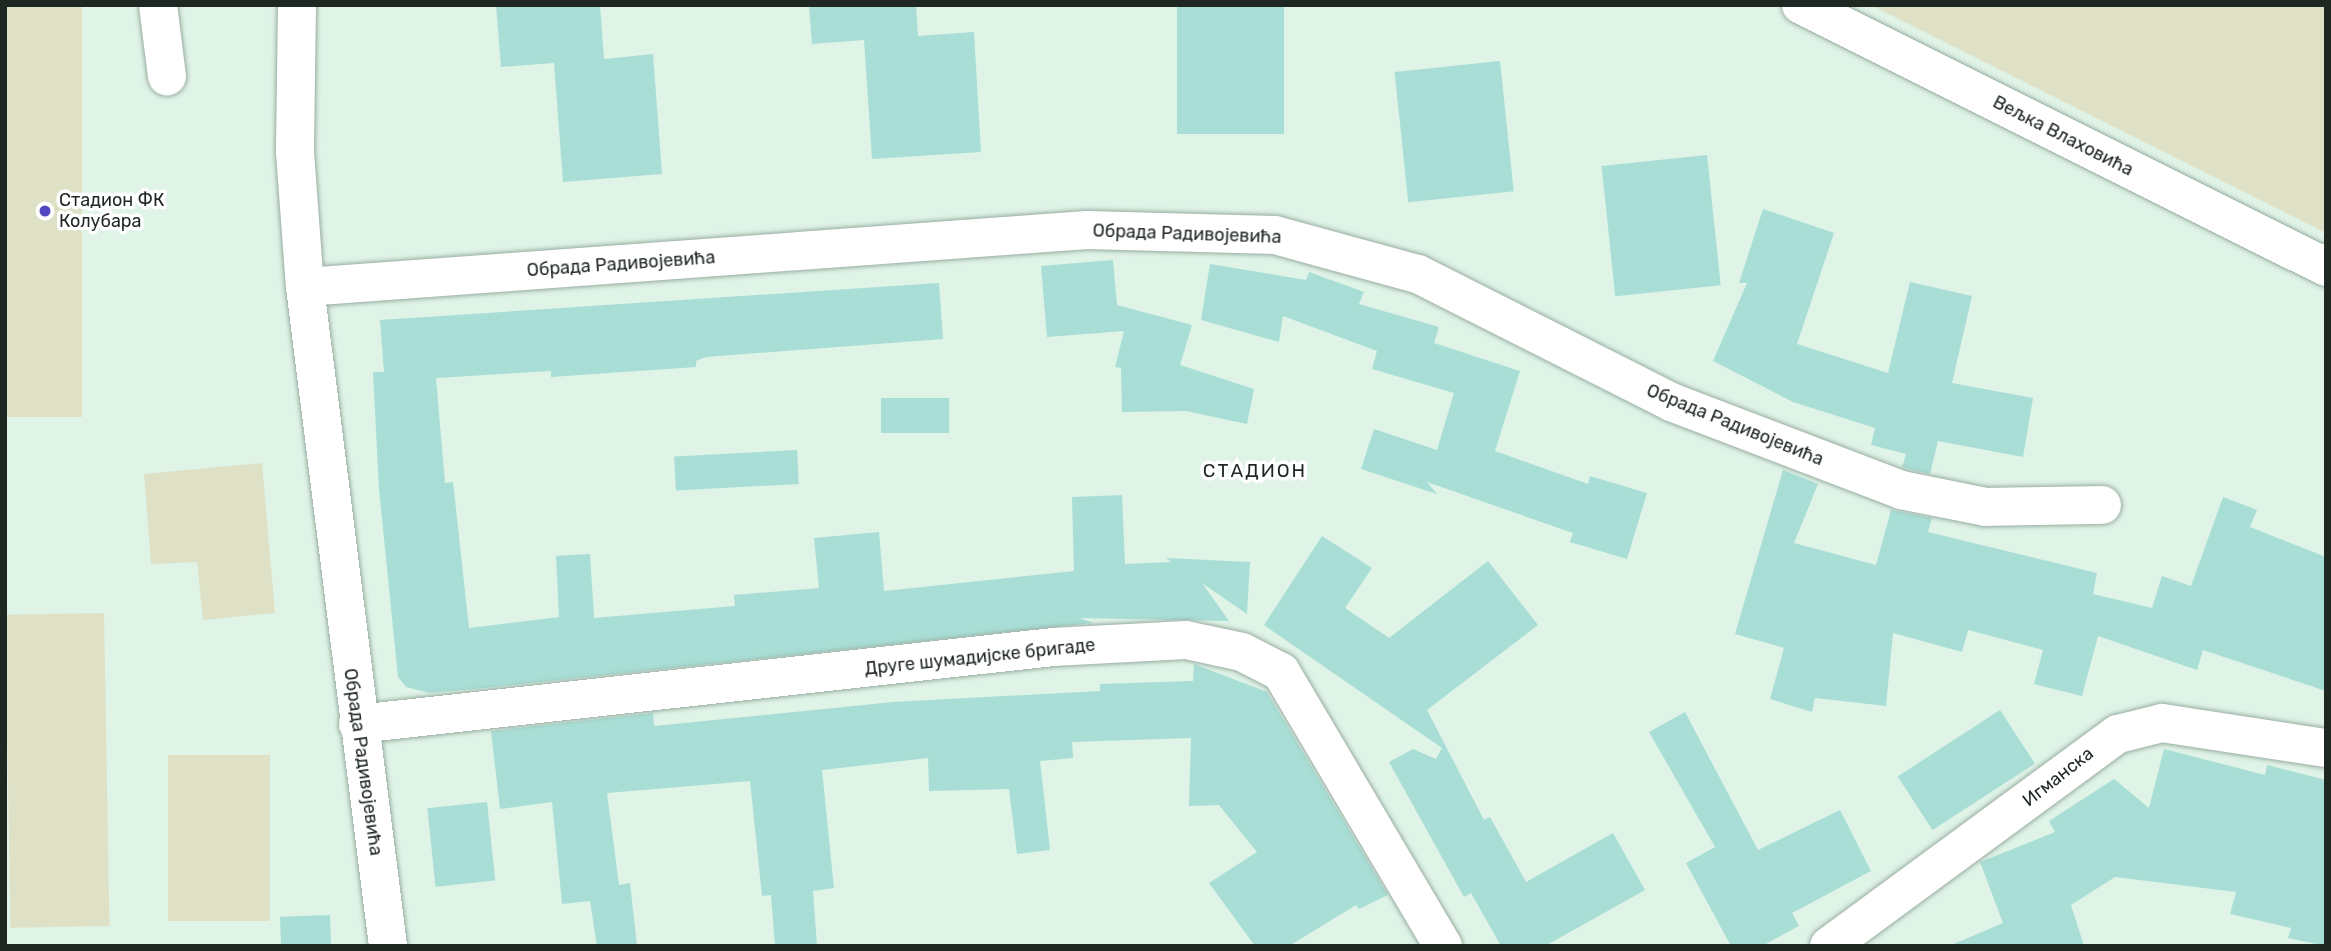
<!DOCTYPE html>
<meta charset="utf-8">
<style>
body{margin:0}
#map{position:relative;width:2331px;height:951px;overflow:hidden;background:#dff3e7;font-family:Rubik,sans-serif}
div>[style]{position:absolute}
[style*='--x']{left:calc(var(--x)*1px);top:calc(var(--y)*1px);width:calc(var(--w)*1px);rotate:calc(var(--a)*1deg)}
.green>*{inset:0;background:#dee1c6;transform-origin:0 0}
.building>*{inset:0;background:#a8ded6;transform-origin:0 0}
.roads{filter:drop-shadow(0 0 2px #99ada1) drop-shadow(0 0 2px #99ada1)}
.minor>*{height:38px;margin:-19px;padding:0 19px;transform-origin:19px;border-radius:19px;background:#fff}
.tertiary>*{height:38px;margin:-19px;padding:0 19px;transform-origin:19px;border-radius:19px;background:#fff}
.dots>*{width:19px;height:19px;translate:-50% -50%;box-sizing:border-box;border:4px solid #fff;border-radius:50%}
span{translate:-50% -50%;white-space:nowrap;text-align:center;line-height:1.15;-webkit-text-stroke:7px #fff;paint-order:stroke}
.street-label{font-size:18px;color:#1f2723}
.poi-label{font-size:18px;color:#1f2723}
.left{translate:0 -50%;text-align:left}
.neighbourhood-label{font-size:19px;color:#1f2723;letter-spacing:2px}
.frame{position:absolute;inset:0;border:7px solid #1f2723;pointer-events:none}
</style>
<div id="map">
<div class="green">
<div style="left:5px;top:5px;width:77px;height:412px"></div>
<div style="clip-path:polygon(1871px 5px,2326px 5px,2326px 233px)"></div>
<div style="clip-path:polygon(262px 463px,275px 613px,203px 620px,197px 562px,151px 564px,144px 474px)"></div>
<div style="left:104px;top:613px;width:313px;height:99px;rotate:89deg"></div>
<div style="left:270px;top:755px;width:166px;height:102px;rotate:90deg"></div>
</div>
<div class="building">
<div style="clip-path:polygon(496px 5px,600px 5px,604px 59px,653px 54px,662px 174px,563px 182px,554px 63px,501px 67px)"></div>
<div style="clip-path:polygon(809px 5px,916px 5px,918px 36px,974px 32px,981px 152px,872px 159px,864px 40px,812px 44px)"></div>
<div style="left:1177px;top:5px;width:107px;height:129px"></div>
<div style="left:1500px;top:61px;width:131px;height:106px;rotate:84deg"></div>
<div style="left:1707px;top:155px;width:131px;height:106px;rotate:84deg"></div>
<div style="clip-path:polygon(1763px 209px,1834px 233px,1797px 344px,1888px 373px,1910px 282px,1972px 296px,1952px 383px,2033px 398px,2023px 457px,1938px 441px,1930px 474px,1907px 469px,1902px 467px,1906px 454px,1871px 445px,1875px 428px,1793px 402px,1713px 361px,1747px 283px,1739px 283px)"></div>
<div style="clip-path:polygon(1113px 260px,1117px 305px,1192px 325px,1180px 365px,1254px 389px,1247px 424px,1186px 411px,1122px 412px,1121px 368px,1115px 367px,1124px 331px,1047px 337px,1041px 266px)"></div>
<div style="clip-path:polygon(1210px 264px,1306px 280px,1309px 272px,1364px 292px,1359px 304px,1439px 327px,1434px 343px,1520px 371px,1495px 451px,1588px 484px,1590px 476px,1647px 493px,1627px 559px,1570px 542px,1573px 533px,1427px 482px,1437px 494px,1361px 469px,1374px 429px,1437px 450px,1454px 393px,1372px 369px,1377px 351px,1283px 316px,1279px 342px,1201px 320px)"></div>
<div style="clip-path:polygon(939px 283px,943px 339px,706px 357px,696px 361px,696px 367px,551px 377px,551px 371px,436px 378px,445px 483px,453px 482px,469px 628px,559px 617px,556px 556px,590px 554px,594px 618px,735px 606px,734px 595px,819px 588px,814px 538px,879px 532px,884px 591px,1074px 571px,1072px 497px,1122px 495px,1125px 564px,1171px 562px,1166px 558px,1250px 562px,1247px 614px,1202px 583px,1229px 621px,1080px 618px,1093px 623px,485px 688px,429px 693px,406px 687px,398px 677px,379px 489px,373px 372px,384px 372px,380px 320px)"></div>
<div style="left:949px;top:398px;width:35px;height:68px;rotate:90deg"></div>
<div style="left:797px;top:450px;width:34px;height:123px;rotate:87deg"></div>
<div style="clip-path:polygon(1783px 470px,1818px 484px,1794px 543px,1876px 565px,1891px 510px,1932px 518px,1928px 532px,2097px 573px,2093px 594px,2152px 608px,2162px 576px,2191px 586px,2223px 497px,2257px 510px,2250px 527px,2326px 557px,2326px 691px,2203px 650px,2197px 670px,2098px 636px,2082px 696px,2034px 684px,2043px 650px,1968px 630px,1962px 652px,1893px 633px,1886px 706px,1815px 698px,1812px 712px,1770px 699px,1784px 648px,1735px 634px)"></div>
<div style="clip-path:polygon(1322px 536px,1372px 568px,1345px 608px,1389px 638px,1488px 561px,1538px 625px,1427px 710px,1484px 820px,1490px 817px,1526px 882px,1613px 833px,1645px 890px,1545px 946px,1501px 946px,1471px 893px,1464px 897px,1389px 762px,1413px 749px,1436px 759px,1442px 748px,1264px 625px)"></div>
<div style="clip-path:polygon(1194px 664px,1267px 692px,1388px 895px,1359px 909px,1356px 905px,1289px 946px,1255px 946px,1209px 883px,1257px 852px,1219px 805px,1189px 806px,1191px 738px,1072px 742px,1073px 758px,1040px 761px,1050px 850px,1017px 854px,1009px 789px,929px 791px,928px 758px,822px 770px,834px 888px,813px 891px,817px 946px,775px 946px,771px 895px,762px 896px,750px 781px,607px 793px,619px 885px,630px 883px,637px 946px,597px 946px,590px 901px,562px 904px,552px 802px,500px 809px,491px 731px,653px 713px,654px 726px,893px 702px,1100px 691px,1100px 684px,1193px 681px)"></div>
<div style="left:2000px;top:710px;width:64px;height:122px;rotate:57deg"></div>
<div style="clip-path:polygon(1685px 712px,1758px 850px,1840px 810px,1871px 871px,1792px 913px,1799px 926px,1762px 946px,1731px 946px,1686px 863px,1715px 847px,1649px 732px)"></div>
<div style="clip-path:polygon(2164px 749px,2265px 775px,2267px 765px,2326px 780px,2326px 946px,2288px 938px,2291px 928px,2230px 914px,2236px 892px,2115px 877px,2071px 905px,2084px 946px,1949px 946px,2003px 923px,1980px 862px,2055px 832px,2049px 821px,2114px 779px,2149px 808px)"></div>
<div style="left:487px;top:802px;width:79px;height:60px;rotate:84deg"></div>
<div style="left:330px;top:915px;width:31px;height:50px;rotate:88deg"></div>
</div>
<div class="roads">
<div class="minor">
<div style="--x:158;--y:5;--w:72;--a:82.8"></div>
<div style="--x:297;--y:5;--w:147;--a:90.8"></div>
<div style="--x:295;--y:152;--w:135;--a:85.8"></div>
<div style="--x:305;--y:287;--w:664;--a:82.82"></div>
<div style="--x:305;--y:287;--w:784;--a:-4.17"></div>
<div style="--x:1087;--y:230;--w:188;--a:1.5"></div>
<div style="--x:1275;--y:235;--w:148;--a:15.3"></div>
<div style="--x:1418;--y:274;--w:284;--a:26.8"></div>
<div style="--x:1671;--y:402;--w:246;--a:20.9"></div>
<div style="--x:1901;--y:490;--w:86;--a:11.4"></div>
<div style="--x:1985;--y:507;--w:117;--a:-1"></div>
<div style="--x:358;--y:724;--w:699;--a:-6.32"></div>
<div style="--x:1053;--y:647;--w:133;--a:-3"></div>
<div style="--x:1186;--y:640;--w:57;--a:12.1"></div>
<div style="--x:1242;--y:652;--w:44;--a:27.1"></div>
<div style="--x:1281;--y:672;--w:318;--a:59.4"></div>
<div style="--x:1829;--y:946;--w:358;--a:-36.3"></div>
<div style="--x:2118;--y:734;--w:45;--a:-14"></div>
<div style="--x:2162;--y:723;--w:166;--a:8.7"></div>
</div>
<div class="tertiary">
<div style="--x:1801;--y:5;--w:587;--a:26.52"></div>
</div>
</div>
<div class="dots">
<div style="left:45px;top:211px;background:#5448c0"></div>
</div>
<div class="street-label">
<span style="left:2063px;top:136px;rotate:27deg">Вељка Влаховића</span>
<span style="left:1187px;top:234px;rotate:2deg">Обрада Радивојевића</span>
<span style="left:621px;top:264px;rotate:-4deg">Обрада Радивојевића</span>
<span style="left:1735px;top:425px;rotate:22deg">Обрада Радивојевића</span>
<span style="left:980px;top:657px;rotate:-6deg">Друге шумадијске бригаде</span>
<span style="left:363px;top:762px;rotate:82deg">Обрада Радивојевића</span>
<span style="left:2058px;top:777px;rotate:-38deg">Игманска</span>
</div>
<div class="poi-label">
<span class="left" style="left:59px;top:211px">Стадион ФК<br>Колубара</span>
</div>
<div class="neighbourhood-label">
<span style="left:1255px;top:471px">СТАДИОН</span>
</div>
<div class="frame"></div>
</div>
